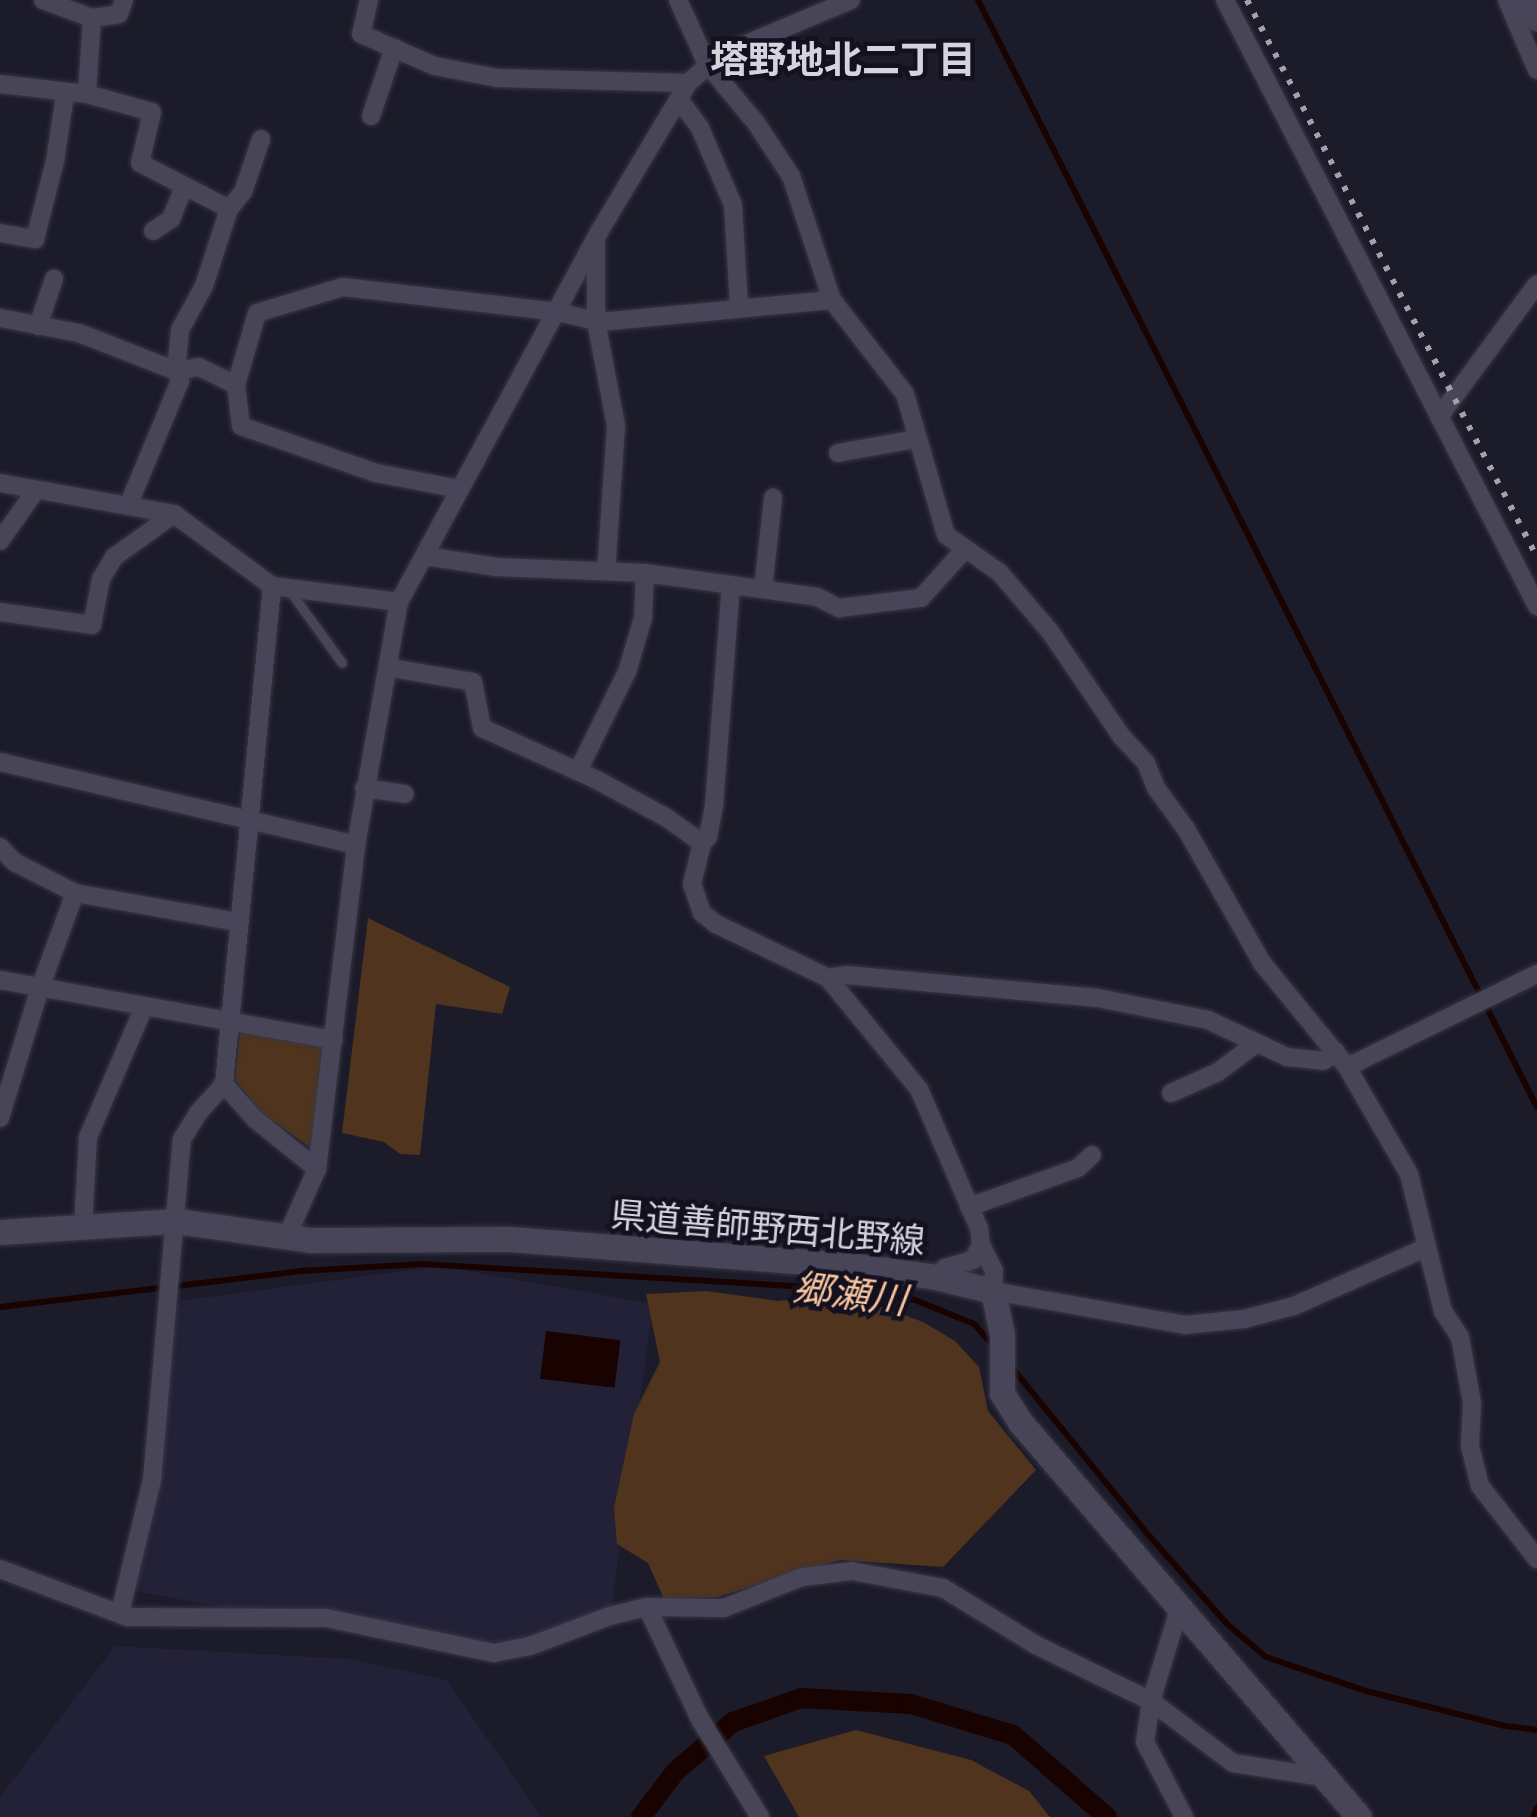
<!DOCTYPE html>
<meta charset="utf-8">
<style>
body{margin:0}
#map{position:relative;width:1537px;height:1817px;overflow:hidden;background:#1c1b2a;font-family:Quicksand,"Noto Sans JP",sans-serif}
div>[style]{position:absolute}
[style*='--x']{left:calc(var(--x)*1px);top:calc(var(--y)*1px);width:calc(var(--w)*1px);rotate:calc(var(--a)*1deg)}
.built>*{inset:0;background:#232137}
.green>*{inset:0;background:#50341e}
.water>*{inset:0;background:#180300;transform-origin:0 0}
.stream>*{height:6px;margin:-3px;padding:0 3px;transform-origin:3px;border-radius:3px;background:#180300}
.canal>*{height:20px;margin:-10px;padding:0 10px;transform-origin:10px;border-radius:10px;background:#180300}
.roads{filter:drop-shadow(0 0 2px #383743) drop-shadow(0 0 2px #383743)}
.service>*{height:9px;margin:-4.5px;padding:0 4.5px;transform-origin:4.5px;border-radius:4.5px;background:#474557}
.minor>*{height:18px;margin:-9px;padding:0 9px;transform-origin:9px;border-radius:9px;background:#474557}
.secondary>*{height:25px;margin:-12.5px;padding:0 12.5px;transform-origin:12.5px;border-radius:12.5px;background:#474557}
.rail>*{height:6px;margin-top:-3px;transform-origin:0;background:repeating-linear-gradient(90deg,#a2a1ad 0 5px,transparent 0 15px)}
span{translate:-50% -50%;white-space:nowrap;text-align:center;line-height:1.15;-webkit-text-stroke:9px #131120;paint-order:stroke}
.street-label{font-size:35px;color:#d4d4de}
.neighbourhood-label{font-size:38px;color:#d4d4de;font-weight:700}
.water-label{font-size:38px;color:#f7c49d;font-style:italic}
</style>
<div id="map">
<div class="built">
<div style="clip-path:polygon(440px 1266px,653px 1304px,612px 1605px,541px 1638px,450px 1645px,309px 1607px,220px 1607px,130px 1590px,153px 1502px,179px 1301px)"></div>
<div style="clip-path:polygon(115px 1646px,350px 1659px,447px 1680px,541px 1817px,0 1817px,0 1797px)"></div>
</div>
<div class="green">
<div style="clip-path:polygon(368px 918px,510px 987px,502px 1014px,436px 1004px,420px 1155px,400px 1154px,384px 1142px,342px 1133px)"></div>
<div style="clip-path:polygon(240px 1032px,325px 1048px,311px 1148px,263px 1114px,235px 1080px)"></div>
<div style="clip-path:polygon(706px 1291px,778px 1301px,822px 1296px,880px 1306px,923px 1322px,955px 1341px,979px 1367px,988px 1411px,1036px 1470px,943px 1567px,840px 1560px,717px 1597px,664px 1599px,648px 1563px,617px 1544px,614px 1508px,634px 1414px,660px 1362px,646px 1294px)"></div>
<div style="clip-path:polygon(856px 1730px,971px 1760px,1029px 1791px,1050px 1817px,799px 1817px,764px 1756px)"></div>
</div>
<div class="water">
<div style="left:546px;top:1331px;width:75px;height:48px;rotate:7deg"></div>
</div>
<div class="stream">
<div style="--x:978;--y:0;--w:1240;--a:63.21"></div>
<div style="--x:0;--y:1307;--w:303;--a:-6.8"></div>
<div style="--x:301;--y:1271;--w:122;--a:-3.3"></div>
<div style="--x:423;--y:1264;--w:428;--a:3.4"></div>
<div style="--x:850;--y:1289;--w:66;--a:9.6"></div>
<div style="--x:915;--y:1300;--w:64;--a:22.1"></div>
<div style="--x:974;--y:1324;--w:31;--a:48"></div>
<div style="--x:1009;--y:1364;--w:215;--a:50.8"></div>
<div style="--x:1145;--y:1531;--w:124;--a:48.6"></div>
<div style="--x:1227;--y:1624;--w:51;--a:40.2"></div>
<div style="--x:1266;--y:1657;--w:106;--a:18.8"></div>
<div style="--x:1366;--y:1691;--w:143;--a:14.1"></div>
<div style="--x:1505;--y:1726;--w:32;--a:7"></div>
<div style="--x:1533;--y:1817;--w:10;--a:-66"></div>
</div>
<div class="canal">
<div style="--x:641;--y:1817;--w:56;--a:-52.9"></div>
<div style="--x:675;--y:1772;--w:77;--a:-40.8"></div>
<div style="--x:733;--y:1722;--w:72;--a:-19.4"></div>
<div style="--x:801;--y:1698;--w:110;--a:3.1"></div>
<div style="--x:911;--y:1704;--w:107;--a:16.9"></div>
<div style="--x:1013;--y:1735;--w:125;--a:41.1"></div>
</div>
<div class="roads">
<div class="service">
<div style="--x:289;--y:590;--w:90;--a:54"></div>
</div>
<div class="minor">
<div style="--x:43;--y:0;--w:52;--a:20.2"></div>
<div style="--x:92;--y:18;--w:76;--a:93.8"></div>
<div style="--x:369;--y:0;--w:35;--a:103"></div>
<div style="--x:361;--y:34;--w:81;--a:23.4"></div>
<div style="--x:435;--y:66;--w:63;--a:11"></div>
<div style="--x:497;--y:78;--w:191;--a:1.5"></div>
<div style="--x:678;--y:0;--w:70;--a:65.6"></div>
<div style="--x:707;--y:64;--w:77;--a:50.3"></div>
<div style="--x:756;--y:123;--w:64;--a:56.6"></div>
<div style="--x:791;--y:176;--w:131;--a:71.7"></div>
<div style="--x:832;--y:300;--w:119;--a:52.2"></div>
<div style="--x:905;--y:394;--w:147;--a:73.8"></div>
<div style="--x:946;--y:535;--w:66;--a:35.1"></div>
<div style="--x:1000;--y:573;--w:79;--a:49.6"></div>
<div style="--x:1051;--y:633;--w:126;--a:55.7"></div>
<div style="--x:1122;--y:737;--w:35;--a:47"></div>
<div style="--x:1146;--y:763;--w:27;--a:68"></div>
<div style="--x:1156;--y:788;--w:51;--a:53.8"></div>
<div style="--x:1186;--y:829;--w:154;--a:60.4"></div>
<div style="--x:1262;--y:963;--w:134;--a:50.7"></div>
<div style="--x:1347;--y:1067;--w:124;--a:59.9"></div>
<div style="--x:1409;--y:1174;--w:141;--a:76.1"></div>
<div style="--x:1443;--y:1311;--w:31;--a:57"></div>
<div style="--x:1460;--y:1337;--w:67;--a:79.7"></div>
<div style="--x:1472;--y:1403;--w:43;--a:92.7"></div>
<div style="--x:1470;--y:1446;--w:41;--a:76"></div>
<div style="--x:1480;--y:1486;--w:93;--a:52"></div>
<div style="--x:1225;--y:0;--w:682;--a:62.76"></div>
<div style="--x:1507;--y:0;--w:76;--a:66.8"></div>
<div style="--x:92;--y:18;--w:27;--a:-8"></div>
<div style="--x:119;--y:14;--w:15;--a:-70"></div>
<div style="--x:0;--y:84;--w:88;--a:6.6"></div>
<div style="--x:87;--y:94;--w:67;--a:15.5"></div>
<div style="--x:152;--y:112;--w:52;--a:103.2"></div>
<div style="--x:140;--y:163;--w:100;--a:27.3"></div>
<div style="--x:229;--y:209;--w:81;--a:108"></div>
<div style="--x:204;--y:286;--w:50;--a:118.6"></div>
<div style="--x:180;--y:330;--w:41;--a:95.6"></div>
<div style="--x:176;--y:371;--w:11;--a:68"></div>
<div style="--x:180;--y:381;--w:135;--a:112.6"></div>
<div style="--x:679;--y:99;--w:36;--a:54"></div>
<div style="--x:700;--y:128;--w:84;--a:66.8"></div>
<div style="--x:733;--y:205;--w:102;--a:86.6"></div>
<div style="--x:371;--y:116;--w:72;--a:-71.3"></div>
<div style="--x:229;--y:209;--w:22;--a:-51"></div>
<div style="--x:243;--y:192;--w:56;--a:-71.2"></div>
<div style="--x:153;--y:231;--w:22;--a:-34"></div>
<div style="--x:171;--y:219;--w:35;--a:-68"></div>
<div style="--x:0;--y:233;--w:36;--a:10"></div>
<div style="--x:35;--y:239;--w:81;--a:-75.6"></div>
<div style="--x:55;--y:161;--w:67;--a:-81.4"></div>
<div style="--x:596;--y:239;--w:82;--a:90"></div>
<div style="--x:596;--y:321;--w:107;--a:79.2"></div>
<div style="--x:616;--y:426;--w:145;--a:93.9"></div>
<div style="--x:0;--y:318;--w:80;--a:10.8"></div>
<div style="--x:79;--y:333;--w:104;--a:21.4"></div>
<div style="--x:176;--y:371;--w:23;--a:-10"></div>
<div style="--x:199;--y:367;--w:41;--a:25.9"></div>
<div style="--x:38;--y:326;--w:50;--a:-71.2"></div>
<div style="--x:1439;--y:417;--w:165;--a:-53.6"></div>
<div style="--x:838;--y:453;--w:79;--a:-10.2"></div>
<div style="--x:0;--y:483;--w:177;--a:10.1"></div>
<div style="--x:174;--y:514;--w:122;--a:36.3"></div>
<div style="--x:272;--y:586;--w:128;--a:7.2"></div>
<div style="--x:459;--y:489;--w:85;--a:-169.1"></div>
<div style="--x:376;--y:473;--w:143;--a:-160.8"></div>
<div style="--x:241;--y:426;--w:41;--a:-97"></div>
<div style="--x:236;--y:385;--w:75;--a:-73.7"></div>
<div style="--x:257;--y:313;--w:90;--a:-16.8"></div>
<div style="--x:343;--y:287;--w:216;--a:6.6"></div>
<div style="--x:558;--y:312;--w:43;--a:13.4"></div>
<div style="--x:600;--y:322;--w:233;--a:-5.4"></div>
<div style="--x:0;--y:541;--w:62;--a:-54.8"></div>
<div style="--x:425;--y:556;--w:72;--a:8.8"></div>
<div style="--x:496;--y:567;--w:149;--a:2.3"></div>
<div style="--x:645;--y:573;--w:174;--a:7.9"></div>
<div style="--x:817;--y:597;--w:25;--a:27"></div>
<div style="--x:839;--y:608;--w:83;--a:-7"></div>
<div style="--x:921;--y:598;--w:66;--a:-48.1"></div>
<div style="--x:763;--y:589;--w:92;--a:-83.7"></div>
<div style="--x:0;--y:612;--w:93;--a:8"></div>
<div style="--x:92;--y:625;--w:47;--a:-78.9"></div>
<div style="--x:101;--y:579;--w:26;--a:-59"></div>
<div style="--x:114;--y:557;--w:74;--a:-35.6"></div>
<div style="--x:391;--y:668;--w:83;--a:9.7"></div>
<div style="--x:473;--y:682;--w:47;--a:78.9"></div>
<div style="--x:482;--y:728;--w:124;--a:24.3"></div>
<div style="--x:595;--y:779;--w:82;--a:28.4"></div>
<div style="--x:667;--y:818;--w:43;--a:35.5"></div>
<div style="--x:702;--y:843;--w:42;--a:103.7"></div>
<div style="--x:692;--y:884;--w:31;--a:71"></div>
<div style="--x:702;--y:913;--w:18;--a:38"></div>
<div style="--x:716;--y:924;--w:124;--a:25.7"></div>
<div style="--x:828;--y:978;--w:144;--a:50.7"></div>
<div style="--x:919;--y:1089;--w:151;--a:66.7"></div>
<div style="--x:979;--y:1228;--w:17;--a:83"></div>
<div style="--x:981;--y:1245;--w:29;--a:63"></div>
<div style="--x:994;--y:1271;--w:20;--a:93"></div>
<div style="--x:993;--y:1291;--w:195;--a:10"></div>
<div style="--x:1185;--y:1325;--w:59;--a:-5.8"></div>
<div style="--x:1244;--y:1319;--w:52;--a:-14.6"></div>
<div style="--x:1294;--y:1306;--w:143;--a:-23.9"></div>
<div style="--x:0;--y:762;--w:366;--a:13.1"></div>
<div style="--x:578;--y:771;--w:110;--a:-63.7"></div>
<div style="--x:627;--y:672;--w:56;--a:-73.5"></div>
<div style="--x:643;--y:618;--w:45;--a:-87.5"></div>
<div style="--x:364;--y:788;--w:41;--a:8.3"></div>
<div style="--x:702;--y:843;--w:8;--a:-45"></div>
<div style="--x:708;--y:837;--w:33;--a:-79"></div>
<div style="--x:714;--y:805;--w:220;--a:-85.6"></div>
<div style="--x:0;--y:847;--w:21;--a:47"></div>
<div style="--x:14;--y:862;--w:68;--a:26.9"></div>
<div style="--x:75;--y:893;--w:166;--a:10.1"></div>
<div style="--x:828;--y:978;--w:18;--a:-9"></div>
<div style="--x:846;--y:975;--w:253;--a:5.2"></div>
<div style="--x:1098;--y:998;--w:112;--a:11.3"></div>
<div style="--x:1208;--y:1020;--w:87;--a:25.1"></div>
<div style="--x:1287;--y:1057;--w:36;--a:6"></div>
<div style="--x:1323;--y:1061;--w:16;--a:-35"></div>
<div style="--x:0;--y:980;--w:339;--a:10.2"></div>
<div style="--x:1347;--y:1067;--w:212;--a:-26.1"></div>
<div style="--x:224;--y:1084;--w:47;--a:48.5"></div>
<div style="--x:255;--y:1119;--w:80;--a:38.9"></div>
<div style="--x:1171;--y:1093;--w:51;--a:-24.1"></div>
<div style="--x:1218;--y:1072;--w:45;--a:-36.9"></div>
<div style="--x:0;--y:1118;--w:136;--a:-72.9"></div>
<div style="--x:40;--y:988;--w:101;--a:-69.8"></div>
<div style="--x:969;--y:1207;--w:116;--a:-19.7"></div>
<div style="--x:1078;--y:1168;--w:19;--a:-43"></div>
<div style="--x:83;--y:1227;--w:90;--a:-86.8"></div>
<div style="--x:88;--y:1137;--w:139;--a:-66.7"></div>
<div style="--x:288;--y:1234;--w:71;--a:-66"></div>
<div style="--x:317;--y:1169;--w:326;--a:-83.1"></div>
<div style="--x:356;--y:845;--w:247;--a:-80"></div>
<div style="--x:399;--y:602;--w:421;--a:-61.6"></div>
<div style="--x:599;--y:232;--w:174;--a:-59.1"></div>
<div style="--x:688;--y:83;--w:43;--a:-41.2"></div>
<div style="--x:720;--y:55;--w:142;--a:-22.8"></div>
<div style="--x:936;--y:1277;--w:13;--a:-45"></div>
<div style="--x:945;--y:1268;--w:29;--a:-16"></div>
<div style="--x:973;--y:1260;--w:17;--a:-62"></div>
<div style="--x:0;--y:1569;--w:137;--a:20.6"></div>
<div style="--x:128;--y:1617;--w:198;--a:0.3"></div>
<div style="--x:326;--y:1618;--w:172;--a:11.8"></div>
<div style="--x:494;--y:1653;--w:37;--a:-11"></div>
<div style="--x:530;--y:1646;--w:85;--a:-20.6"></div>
<div style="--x:610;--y:1616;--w:38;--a:-14"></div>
<div style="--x:647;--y:1607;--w:77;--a:0.7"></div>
<div style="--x:724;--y:1608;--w:84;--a:-21.7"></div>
<div style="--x:802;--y:1577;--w:50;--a:-6.8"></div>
<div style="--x:852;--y:1571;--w:93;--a:10.6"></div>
<div style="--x:943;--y:1588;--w:109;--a:31.5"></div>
<div style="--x:1036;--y:1645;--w:128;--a:26"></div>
<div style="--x:1151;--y:1701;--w:103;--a:37.1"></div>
<div style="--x:1233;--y:1763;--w:89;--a:9"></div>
<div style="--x:647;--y:1607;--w:126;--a:64.7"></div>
<div style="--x:701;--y:1721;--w:113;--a:58.4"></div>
<div style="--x:1179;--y:1609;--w:96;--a:106.9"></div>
<div style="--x:1151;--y:1701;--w:41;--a:98.3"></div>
<div style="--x:1145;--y:1742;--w:85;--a:62.5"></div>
<div style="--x:120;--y:1613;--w:137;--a:-76.5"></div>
<div style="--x:152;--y:1480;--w:342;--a:-85"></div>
<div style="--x:182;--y:1139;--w:31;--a:-58"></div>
<div style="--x:198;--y:1113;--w:39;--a:-48"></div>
<div style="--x:224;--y:1084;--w:500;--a:-84.49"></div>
</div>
<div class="secondary">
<div style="--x:1529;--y:0;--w:20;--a:66"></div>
<div style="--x:0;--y:1232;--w:177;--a:-3.6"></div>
<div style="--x:177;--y:1221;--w:134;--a:8.1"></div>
<div style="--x:310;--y:1240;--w:199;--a:-0.3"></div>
<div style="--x:509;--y:1239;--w:342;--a:4.4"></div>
<div style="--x:850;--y:1265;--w:87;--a:7.9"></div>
<div style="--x:936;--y:1277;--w:59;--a:13.8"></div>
<div style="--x:993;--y:1291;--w:44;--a:78.2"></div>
<div style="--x:1002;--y:1334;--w:59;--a:90"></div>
<div style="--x:1002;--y:1393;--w:36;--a:58"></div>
<div style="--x:1021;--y:1423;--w:519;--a:49.37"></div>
</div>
</div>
<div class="rail">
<div style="--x:1247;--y:0;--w:628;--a:62.5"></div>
</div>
<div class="street-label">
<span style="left:768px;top:1227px;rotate:5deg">県道善師野西北野線</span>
</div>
<div class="neighbourhood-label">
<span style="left:843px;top:60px">塔野地北二丁目</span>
</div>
<div class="water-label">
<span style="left:850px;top:1294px;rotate:7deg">郷瀬川</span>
</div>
</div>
